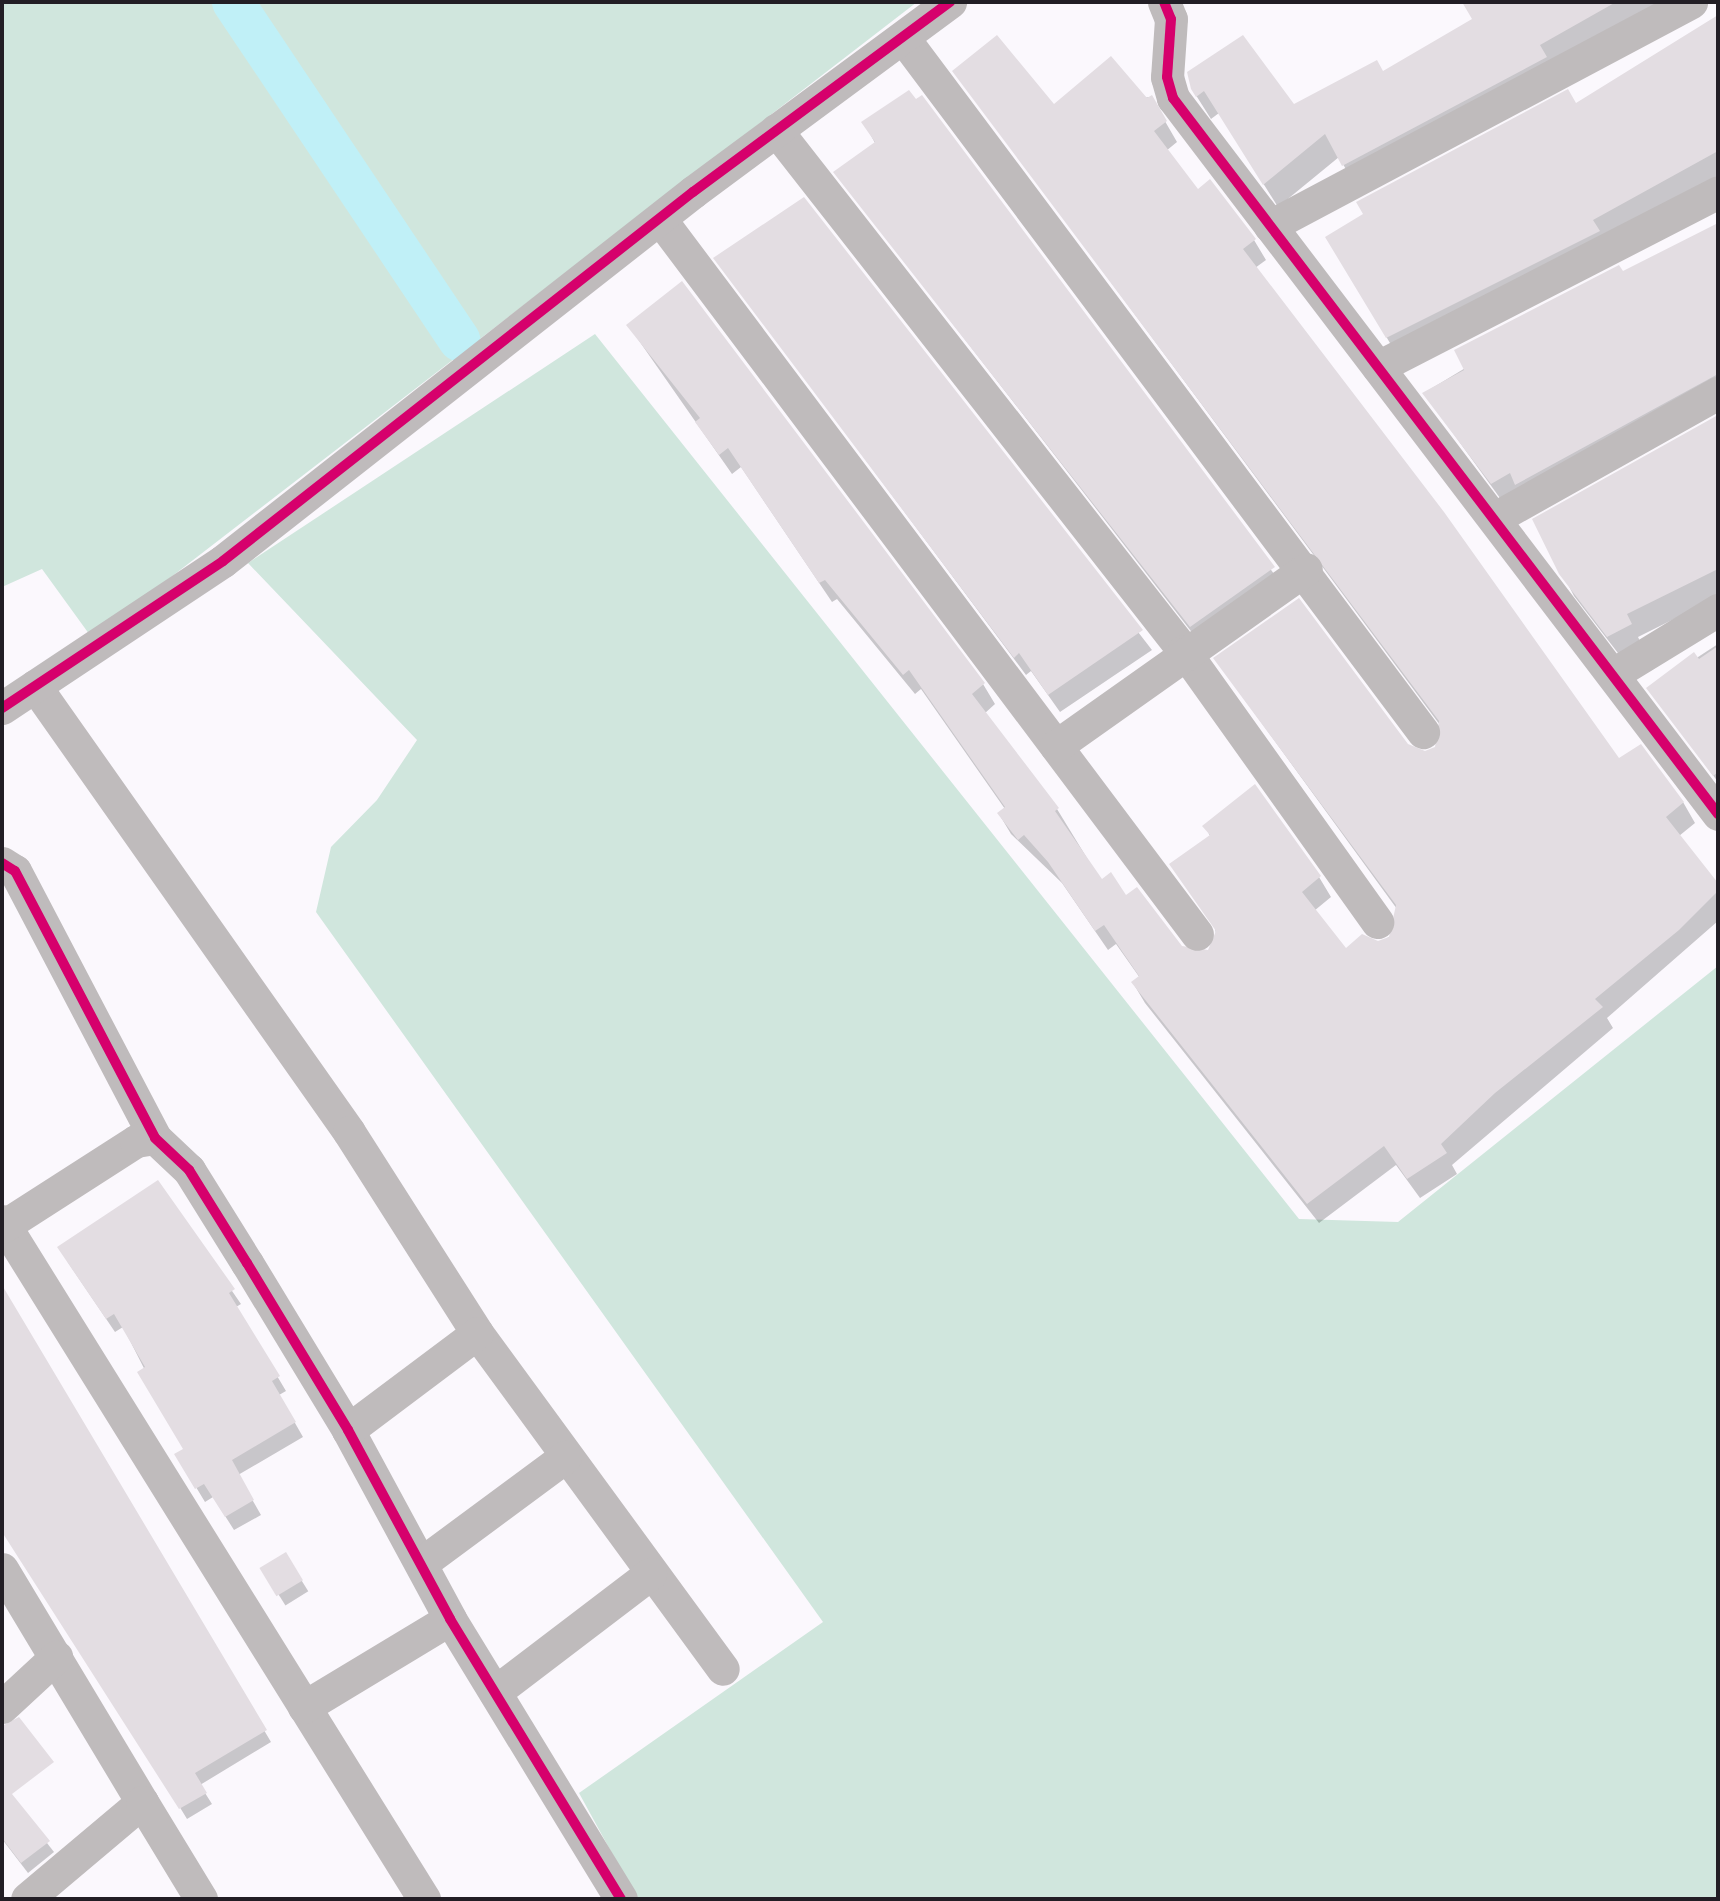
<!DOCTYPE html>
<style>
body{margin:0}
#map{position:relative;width:1720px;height:1901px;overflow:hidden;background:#fbf8fd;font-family:Spectral,serif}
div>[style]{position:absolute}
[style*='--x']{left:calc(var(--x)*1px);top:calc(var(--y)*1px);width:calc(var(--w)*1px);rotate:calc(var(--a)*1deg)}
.green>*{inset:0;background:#d0e6dd}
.shadow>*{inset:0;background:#0003;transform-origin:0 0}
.canal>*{height:42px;margin:-21px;padding:0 21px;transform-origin:21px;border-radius:21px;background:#c0f0f7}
.building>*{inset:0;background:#e3dde2;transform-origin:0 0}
.minor>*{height:33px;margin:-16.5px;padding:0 16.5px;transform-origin:16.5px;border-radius:16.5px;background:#bfbbbc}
.cycleway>*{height:10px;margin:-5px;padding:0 5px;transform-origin:5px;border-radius:5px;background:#d6006c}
span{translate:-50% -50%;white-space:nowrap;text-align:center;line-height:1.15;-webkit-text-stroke:7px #fff;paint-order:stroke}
.frame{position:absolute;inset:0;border:4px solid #221e25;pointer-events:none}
</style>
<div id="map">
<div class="green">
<div style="clip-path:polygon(2px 2px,917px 2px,92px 638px,42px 569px,2px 587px)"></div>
<div style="clip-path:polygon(595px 334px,1299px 1219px,1398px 1222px,1718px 966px,1718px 1899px,637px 1899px,579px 1793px,823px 1622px,316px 912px,331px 847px,377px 800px,417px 740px,248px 563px)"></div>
</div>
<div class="shadow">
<div style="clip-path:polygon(1486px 2px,1672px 2px,1357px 189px,1339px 157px,1278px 207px,1219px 113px,1211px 119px,1192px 89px,1294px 106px,1383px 73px,1475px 20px,1470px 11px)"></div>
<div style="clip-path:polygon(1718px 17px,1718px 178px,1400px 360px,1328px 238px,1575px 105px)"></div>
<div style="clip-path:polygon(954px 71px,1054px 106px,1151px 97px,1177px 142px,1166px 151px,1197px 192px,1254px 240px,1266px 260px,1255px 268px,1618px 760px,1683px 802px,1695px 823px,1679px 836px,1718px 885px,1718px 921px,1607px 1018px,1613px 1028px,1452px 1165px,1457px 1174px,1420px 1198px,1396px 1165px,1319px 1223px,1145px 1003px,1133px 983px,1140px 978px,1116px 944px,1108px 950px,1062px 883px,1011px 834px,999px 814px,1005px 809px,921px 689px,915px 694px,837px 599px,832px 602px,741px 467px,732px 474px,628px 325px,983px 684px,995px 704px,984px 714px,1057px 809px,1101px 881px,1181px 948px,1209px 952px,1217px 941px,1215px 928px,1171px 865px,1210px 836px,1205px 826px,1319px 877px,1331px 897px,1314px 911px,1346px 951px,1380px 943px,1396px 932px,1397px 909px,1215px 659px,1425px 753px,1437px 748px,1440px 725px)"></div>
<div style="clip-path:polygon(921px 97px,1286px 590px,1204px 648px,836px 173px,875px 143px,864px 123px)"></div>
<div style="clip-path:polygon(803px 199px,1152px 650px,1060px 712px,1031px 671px,1026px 675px,716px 259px)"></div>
<div style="clip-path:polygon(1718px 224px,1718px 399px,1505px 505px,1424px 393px,1622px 273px)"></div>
<div style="clip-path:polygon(1718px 417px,1718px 597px,1638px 637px,1643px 647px,1621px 657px,1574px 596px,1535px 520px)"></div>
<div style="clip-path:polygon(1718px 644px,1718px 782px,1649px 689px)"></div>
<div style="clip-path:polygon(157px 1182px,241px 1304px,236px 1307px,286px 1391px,279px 1395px,303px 1437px,238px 1475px,261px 1515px,234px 1530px,213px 1497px,205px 1502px,176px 1454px,185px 1449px,123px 1327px,115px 1332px,67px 1261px)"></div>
<div style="clip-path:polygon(25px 1327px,271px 1742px,200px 1785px,212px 1804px,187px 1819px,2px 1515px,2px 1341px)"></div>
<div style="left:285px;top:1554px;width:44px;height:27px;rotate:58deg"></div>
<div style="clip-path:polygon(2px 1785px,54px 1852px,28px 1873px,2px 1839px)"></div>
</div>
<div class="canal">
<div style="--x:233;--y:2;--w:407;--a:56.2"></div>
</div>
<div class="building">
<div style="clip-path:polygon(1462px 2px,1616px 2px,1540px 45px,1547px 57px,1342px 166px,1325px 134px,1263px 185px,1204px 91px,1196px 97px,1191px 89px,1187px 72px,1243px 35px,1294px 104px,1377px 60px,1383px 71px,1472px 19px)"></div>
<div style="clip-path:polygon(1718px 15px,1718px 151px,1593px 220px,1600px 231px,1386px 338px,1325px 237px,1363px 214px,1356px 202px,1568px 89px,1576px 103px)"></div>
<div style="clip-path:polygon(997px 35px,1054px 104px,1111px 56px,1147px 98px,1152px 95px,1167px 121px,1154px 131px,1198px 189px,1210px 179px,1256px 239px,1243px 249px,1444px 512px,1619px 758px,1641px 744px,1684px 802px,1666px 817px,1718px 883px,1718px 891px,1679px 930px,1595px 999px,1603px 1007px,1495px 1093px,1441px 1144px,1447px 1153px,1407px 1179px,1384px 1146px,1307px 1204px,1131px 982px,1139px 976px,1104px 925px,1095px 931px,1048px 862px,1024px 835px,1018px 840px,997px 813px,1005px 807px,909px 670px,903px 675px,825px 580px,819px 583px,728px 448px,719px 455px,695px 422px,700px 418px,626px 325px,682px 281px,985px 683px,972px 694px,1059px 808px,1055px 811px,1102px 879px,1111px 872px,1126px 895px,1137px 887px,1182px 946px,1208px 950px,1216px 931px,1169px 864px,1210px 835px,1202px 826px,1255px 784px,1321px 876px,1302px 892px,1346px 948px,1362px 934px,1378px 941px,1389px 937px,1396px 905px,1213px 658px,1299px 598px,1408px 744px,1425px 751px,1435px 747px,1439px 721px,952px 71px)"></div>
<div style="clip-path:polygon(909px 90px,916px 99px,922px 95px,1275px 567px,1190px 627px,833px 172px,875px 142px,861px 122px)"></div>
<div style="clip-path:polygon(804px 197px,1143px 630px,1048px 695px,1019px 653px,1014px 658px,713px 258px)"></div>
<div style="clip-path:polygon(1718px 223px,1718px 374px,1515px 485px,1510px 473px,1491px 484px,1422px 393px,1464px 370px,1454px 350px,1619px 265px,1623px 271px)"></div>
<div style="clip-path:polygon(1718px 415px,1718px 569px,1627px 614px,1632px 624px,1607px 637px,1559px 574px,1532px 519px)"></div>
<div style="clip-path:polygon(1718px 646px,1718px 772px,1713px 776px,1646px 688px,1694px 652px,1699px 659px)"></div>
<div style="clip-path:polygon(158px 1180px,235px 1289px,229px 1293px,280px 1376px,272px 1381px,296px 1422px,232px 1460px,254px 1500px,225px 1517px,204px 1484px,195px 1489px,174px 1454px,183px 1449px,137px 1372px,145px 1367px,114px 1314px,106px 1319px,57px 1247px)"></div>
<div style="clip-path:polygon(2px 1285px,267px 1730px,195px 1773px,207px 1793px,179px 1809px,2px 1532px)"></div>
<div style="left:286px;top:1552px;width:33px;height:31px;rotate:59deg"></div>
<div style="clip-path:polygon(19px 1717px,54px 1762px,12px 1794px,50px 1841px,21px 1863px,2px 1838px,2px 1726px)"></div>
</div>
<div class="minor">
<div style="--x:1164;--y:2;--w:18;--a:68"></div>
<div style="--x:1171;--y:19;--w:58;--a:93.9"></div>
<div style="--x:1167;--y:77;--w:22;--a:74"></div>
<div style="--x:1173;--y:98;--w:900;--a:52.72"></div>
<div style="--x:904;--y:39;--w:866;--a:53.17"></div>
<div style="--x:776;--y:130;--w:662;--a:51.94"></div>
<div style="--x:1184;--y:651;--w:333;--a:54.5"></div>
<div style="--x:660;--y:219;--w:894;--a:53.09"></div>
<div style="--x:1270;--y:226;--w:477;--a:-28"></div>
<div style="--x:1378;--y:367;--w:382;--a:-27.2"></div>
<div style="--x:1495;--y:518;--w:256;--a:-29.3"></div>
<div style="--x:1615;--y:673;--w:121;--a:-31.5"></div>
<div style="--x:35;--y:686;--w:545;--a:54.85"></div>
<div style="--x:349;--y:1132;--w:238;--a:57.5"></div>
<div style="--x:477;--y:1333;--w:416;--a:53.8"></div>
<div style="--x:2;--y:708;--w:265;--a:-33.6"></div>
<div style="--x:223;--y:561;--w:598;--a:-38.14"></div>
<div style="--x:693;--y:192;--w:320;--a:-36.5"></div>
<div style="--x:1056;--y:746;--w:306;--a:-35.3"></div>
<div style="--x:2;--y:863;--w:15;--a:32"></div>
<div style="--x:15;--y:871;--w:301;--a:62.3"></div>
<div style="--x:155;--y:1138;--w:47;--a:43.3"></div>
<div style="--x:189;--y:1170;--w:110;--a:58.1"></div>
<div style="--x:247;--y:1263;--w:195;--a:58.8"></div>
<div style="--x:348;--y:1430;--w:215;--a:61.6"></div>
<div style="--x:450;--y:1619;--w:328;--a:58.6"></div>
<div style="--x:2;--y:1221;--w:799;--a:58.1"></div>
<div style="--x:2;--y:1227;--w:159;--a:-32.7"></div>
<div style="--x:136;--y:1141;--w:19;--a:-9"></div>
<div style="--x:348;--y:1430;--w:161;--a:-36.9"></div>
<div style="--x:423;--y:1562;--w:177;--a:-36.5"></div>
<div style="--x:2;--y:1569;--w:272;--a:59"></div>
<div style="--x:142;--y:1802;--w:150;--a:139.9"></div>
<div style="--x:495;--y:1692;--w:195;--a:-37.3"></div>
<div style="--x:2;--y:1707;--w:74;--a:-42.8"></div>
<div style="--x:304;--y:1707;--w:170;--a:-31.1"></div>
<div style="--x:142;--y:1802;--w:114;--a:58.7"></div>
</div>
<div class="cycleway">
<div style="--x:1164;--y:2;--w:18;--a:68"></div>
<div style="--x:1171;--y:19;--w:58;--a:93.9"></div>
<div style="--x:1167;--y:77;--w:22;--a:74"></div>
<div style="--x:1173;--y:98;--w:900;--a:52.72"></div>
<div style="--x:2;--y:708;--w:265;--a:-33.6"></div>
<div style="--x:223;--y:561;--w:598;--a:-38.14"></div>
<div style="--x:693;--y:192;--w:320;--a:-36.5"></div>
<div style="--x:2;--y:863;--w:15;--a:32"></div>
<div style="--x:15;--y:871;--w:301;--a:62.3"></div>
<div style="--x:155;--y:1138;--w:47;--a:43.3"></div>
<div style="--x:189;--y:1170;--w:110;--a:58.1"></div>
<div style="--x:247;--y:1263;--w:195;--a:58.8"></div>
<div style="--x:348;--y:1430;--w:215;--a:61.6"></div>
<div style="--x:450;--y:1619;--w:328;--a:58.6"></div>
</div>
<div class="frame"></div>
</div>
